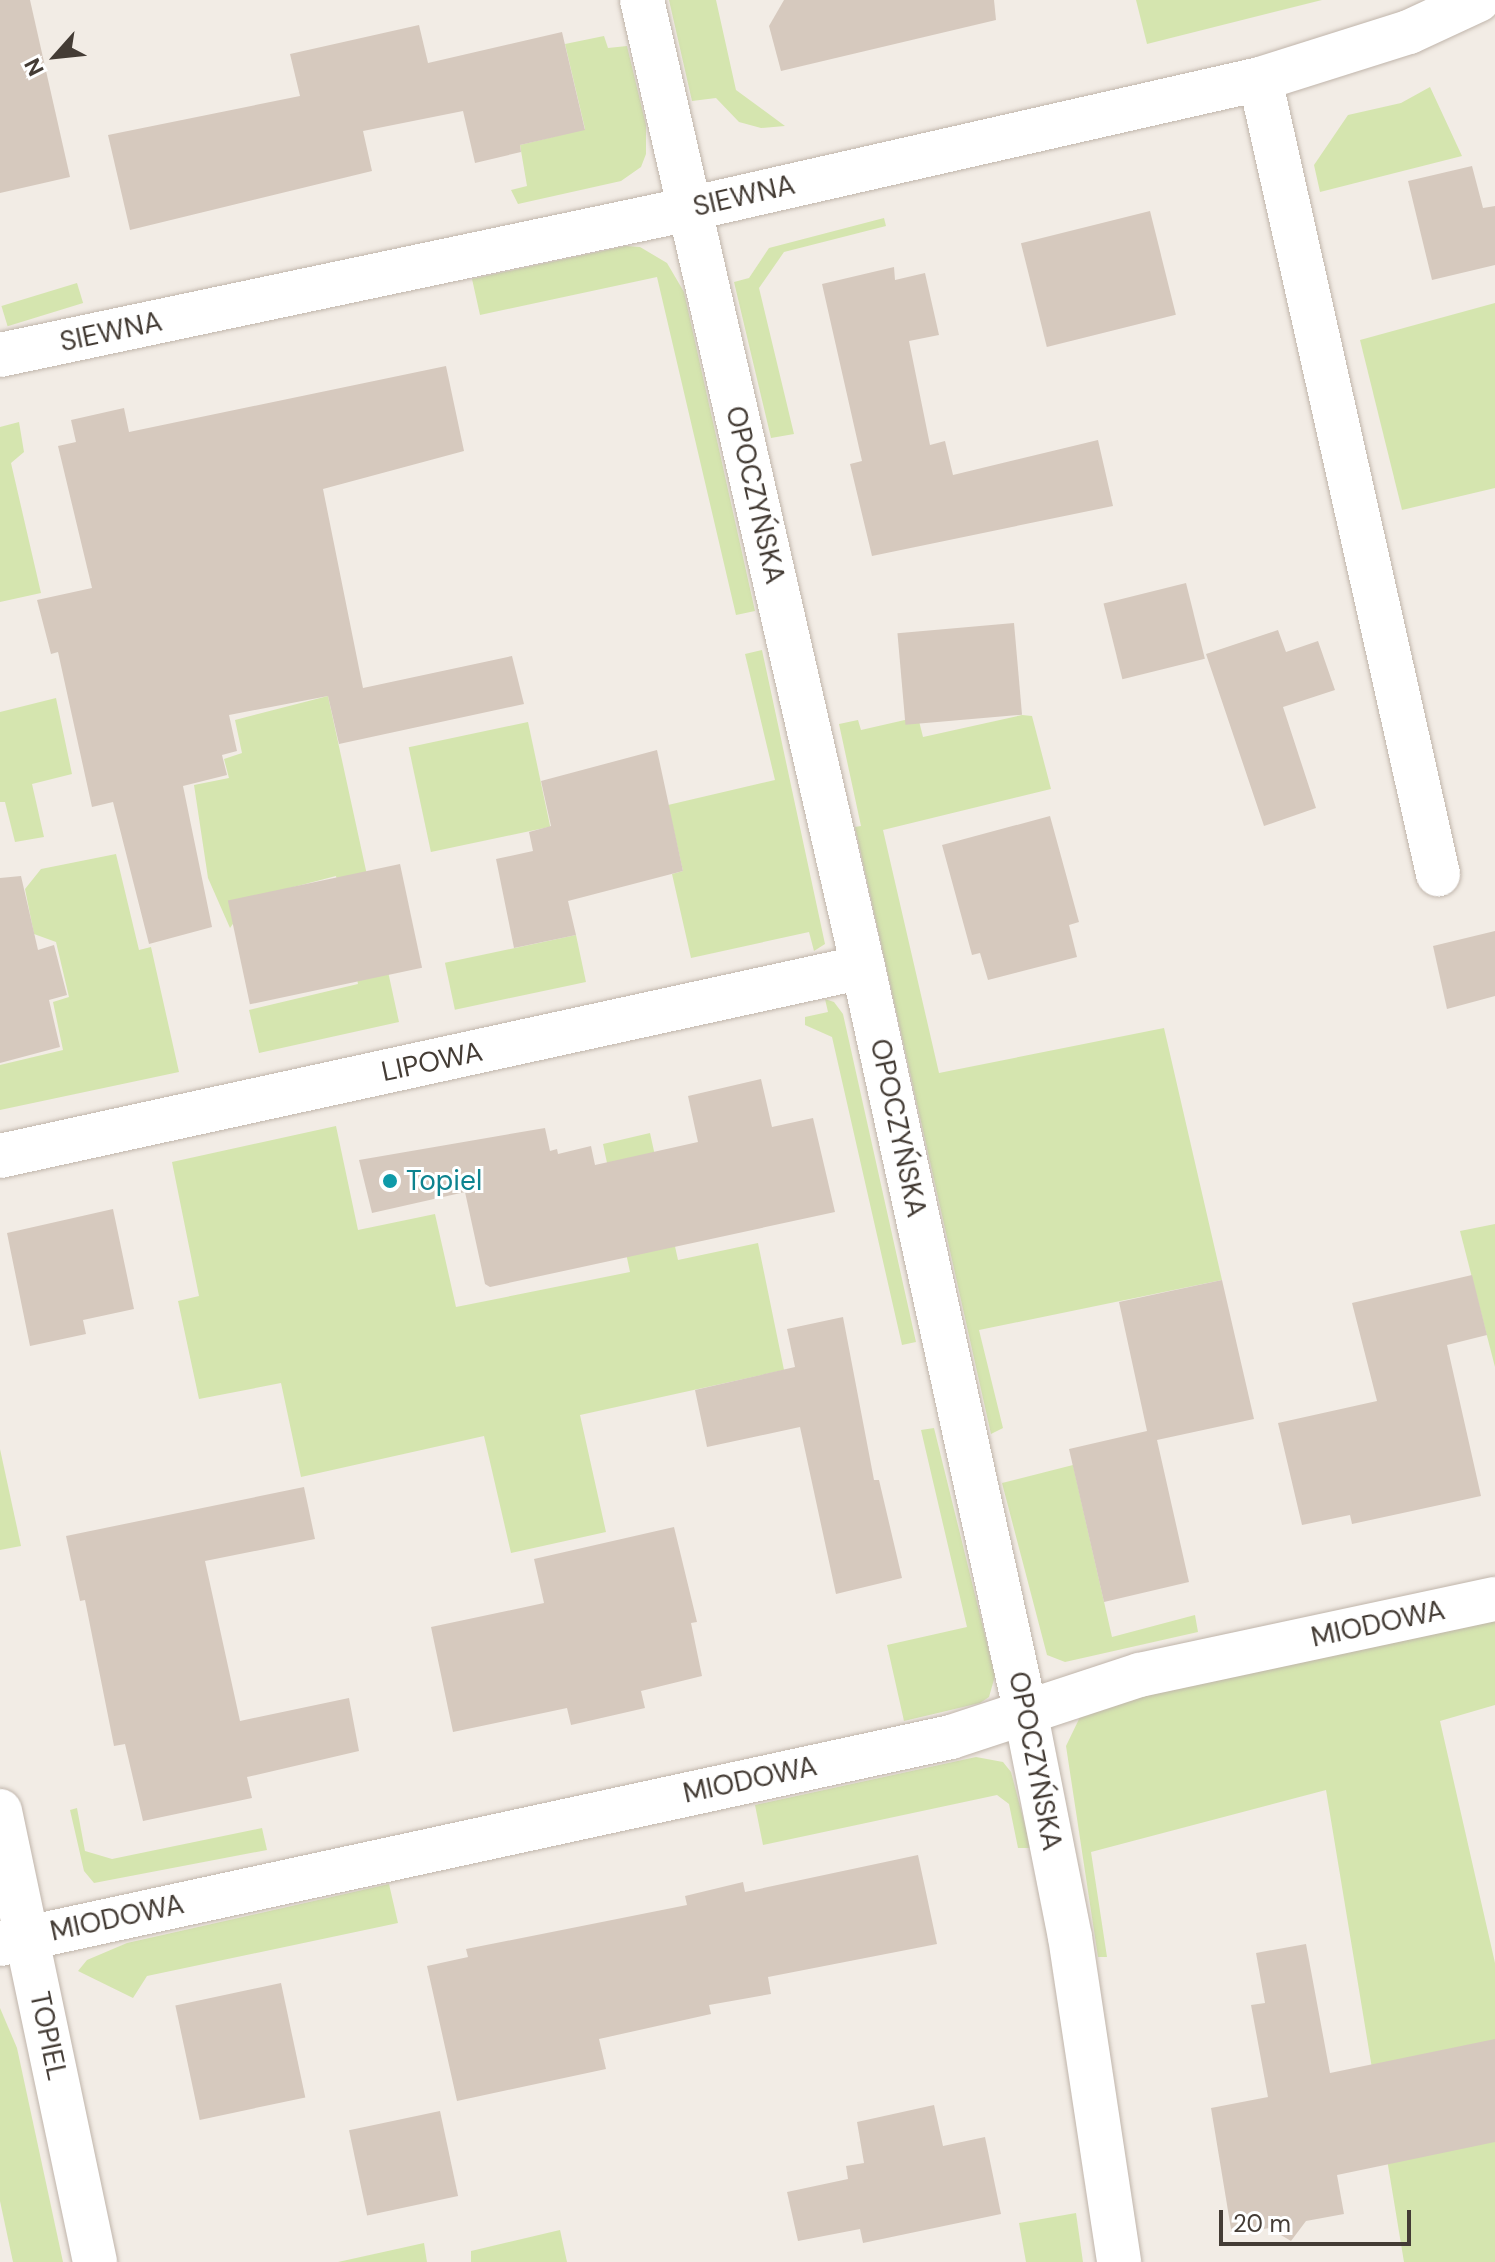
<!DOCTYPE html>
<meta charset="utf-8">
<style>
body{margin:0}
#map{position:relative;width:1495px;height:2262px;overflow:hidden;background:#f2ece5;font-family:"DM Sans",sans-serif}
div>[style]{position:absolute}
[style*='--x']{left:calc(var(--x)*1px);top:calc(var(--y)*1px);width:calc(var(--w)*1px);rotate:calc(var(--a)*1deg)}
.green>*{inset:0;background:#d5e5af;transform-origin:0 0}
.building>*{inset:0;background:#d6c9be;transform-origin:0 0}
.roads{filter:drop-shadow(0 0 2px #c0b5ab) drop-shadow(0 0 2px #c0b5ab)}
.street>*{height:44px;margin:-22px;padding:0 22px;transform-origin:22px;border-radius:22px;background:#fff}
.dots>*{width:22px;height:22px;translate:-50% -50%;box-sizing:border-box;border:4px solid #fff;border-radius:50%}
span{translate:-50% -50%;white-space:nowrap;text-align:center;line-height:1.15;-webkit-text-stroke:6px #fff;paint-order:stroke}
.street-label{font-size:28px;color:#443c35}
.culture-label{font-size:28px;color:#0d838f}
.left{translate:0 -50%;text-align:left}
.north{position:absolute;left:16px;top:16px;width:80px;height:80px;-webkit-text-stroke:6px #fff;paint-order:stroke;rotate:243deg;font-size:22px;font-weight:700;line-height:32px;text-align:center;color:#443c35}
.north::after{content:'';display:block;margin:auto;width:28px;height:36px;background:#443c35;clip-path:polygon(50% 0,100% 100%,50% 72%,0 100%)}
.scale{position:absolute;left:1219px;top:2210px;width:192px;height:36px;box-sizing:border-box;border:4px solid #443c35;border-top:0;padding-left:10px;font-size:24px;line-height:28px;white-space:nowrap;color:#443c35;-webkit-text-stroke:6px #fff;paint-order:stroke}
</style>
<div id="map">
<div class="green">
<div style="clip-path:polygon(669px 0,716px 0,736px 90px,785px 126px,761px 128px,739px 122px,716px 98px,692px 101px)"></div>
<div style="clip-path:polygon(1136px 0,1322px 0,1147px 44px)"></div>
<div style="clip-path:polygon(604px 36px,608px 48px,627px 46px,646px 125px,646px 154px,641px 167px,621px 181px,518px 204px,511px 190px,527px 186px,520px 145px,585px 129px,565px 44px)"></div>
<div style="clip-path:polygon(1430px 87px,1462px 156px,1320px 192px,1314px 165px,1348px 115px,1401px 103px)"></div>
<div style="clip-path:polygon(884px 218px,886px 226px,784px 252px,759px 288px,794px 434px,771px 438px,734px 282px,749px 278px,769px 248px)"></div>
<div style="clip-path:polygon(626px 246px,640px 247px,667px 263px,684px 292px,755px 611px,736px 615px,657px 277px,480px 315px,472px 279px)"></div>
<div style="left:77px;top:283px;width:21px;height:79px;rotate:73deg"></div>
<div style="clip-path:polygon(1495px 303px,1495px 488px,1402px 510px,1360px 340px)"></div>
<div style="clip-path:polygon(19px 422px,24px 452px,11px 463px,41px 593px,0 602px,0 427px)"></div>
<div style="clip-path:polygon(762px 650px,825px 944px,814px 951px,809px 932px,691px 958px,672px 874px,683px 871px,668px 805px,775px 780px,745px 654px)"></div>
<div style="clip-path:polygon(328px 696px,399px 1022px,259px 1053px,249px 1010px,358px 984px,336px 876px,251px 898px,230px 928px,208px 878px,194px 785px,229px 778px,224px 759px,242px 753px,235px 720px)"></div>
<div style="clip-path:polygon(56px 698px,72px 774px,32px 784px,44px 837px,15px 842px,5px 802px,0 802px,0 712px)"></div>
<div style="clip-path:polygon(1022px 715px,1032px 716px,1051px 789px,883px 830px,939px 1073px,1164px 1028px,1222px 1280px,979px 1330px,1003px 1428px,991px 1434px,855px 827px,861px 826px,839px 724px,858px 720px,861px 730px,918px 717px,923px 737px)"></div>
<div style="left:528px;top:722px;width:107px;height:122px;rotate:78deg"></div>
<div style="clip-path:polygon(116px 854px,139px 950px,151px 947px,179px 1072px,0 1110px,0 1065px,63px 1050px,53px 1002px,69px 997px,56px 942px,34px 934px,25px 889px,41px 869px)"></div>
<div style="left:576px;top:935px;width:48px;height:134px;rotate:78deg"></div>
<div style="clip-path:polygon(825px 999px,834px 1002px,843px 1014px,916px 1342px,902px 1345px,832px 1037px,805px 1025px,805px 1017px,828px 1012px)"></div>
<div style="clip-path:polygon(336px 1126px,358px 1230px,435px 1214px,456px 1307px,630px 1272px,603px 1144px,650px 1133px,678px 1260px,758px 1243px,784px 1370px,580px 1415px,606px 1532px,511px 1553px,484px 1436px,301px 1477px,281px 1383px,199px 1399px,178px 1301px,199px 1296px,172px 1162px)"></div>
<div style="clip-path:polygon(1495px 1224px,1495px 1367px,1460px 1231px)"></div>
<div style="clip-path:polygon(934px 1428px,995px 1676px,989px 1697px,980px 1703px,904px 1721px,887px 1645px,967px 1627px,921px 1430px)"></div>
<div style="clip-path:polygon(0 1449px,21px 1546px,0 1550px)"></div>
<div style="clip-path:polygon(1073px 1465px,1112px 1637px,1195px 1615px,1198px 1632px,1065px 1662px,1047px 1655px,1002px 1483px)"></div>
<div style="clip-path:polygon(1495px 1620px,1495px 1705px,1440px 1721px,1495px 1963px,1495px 2262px,1404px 2262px,1326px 1790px,1091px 1852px,1107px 1957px,1098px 1957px,1066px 1746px,1080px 1717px,1112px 1703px)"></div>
<div style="clip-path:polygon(976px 1757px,1003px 1762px,1011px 1772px,1031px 1848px,1018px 1848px,1009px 1804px,997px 1795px,763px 1845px,755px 1805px)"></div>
<div style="clip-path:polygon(77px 1808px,85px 1851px,112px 1859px,262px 1828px,267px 1850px,94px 1883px,84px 1871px,70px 1810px)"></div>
<div style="clip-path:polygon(389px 1884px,398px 1923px,147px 1976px,133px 1998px,78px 1971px,87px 1960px,127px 1943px)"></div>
<div style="clip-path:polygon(0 2008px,17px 2048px,63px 2262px,13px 2262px,0 2201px)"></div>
<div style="clip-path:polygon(1076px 2213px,1083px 2262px,1026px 2262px,1019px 2223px)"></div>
<div style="clip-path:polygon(560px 2230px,567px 2262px,471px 2262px,471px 2251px)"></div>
<div style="clip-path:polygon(424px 2243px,427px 2262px,338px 2262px)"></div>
</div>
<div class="building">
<div style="clip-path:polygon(0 0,30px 0,70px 177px,0 193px)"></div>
<div style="clip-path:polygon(784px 0,994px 0,996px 20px,781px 71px,769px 26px)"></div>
<div style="clip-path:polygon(419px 25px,428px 63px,562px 32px,585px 130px,520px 145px,521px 152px,475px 163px,463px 111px,363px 131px,372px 171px,130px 230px,108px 135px,300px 96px,290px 54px)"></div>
<div style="clip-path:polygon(1472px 166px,1483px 208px,1495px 206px,1495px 265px,1432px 280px,1408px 181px)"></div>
<div style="left:1150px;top:211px;width:107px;height:133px;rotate:76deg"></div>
<div style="clip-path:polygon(894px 267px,895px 280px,925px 273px,939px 335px,909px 341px,930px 445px,945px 441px,953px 475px,1098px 440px,1113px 506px,872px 556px,850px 464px,862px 461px,822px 284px)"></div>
<div style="clip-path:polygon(446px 366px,464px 451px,323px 489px,363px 688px,512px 656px,524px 704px,339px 744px,328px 696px,229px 715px,237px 751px,222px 755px,227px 775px,183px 786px,212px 927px,149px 944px,113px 802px,92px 807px,58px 652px,51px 654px,37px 600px,92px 588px,58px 446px,76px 442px,71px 420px,124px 408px,129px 432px)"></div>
<div style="left:1186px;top:583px;width:78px;height:85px;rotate:76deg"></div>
<div style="left:1014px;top:623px;width:92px;height:117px;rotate:85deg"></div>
<div style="clip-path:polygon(1278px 630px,1286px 652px,1318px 641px,1335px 690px,1283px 707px,1316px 808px,1264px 826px,1206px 654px)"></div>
<div style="clip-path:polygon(657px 750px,683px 871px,568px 901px,576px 935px,514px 948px,496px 859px,533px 851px,529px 832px,551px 826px,541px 781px)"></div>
<div style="clip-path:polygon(1050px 816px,1079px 922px,1069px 925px,1077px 957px,988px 980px,980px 953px,972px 955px,942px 845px)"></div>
<div style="left:400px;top:864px;width:106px;height:176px;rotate:78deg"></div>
<div style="clip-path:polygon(21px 876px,38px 950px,54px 945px,67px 995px,49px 1000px,60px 1047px,0 1063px,0 878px)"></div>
<div style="clip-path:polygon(1495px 931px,1495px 996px,1447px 1009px,1433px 946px)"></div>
<div style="clip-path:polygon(761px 1079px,772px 1127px,813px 1118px,835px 1212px,490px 1287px,485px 1284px,465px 1192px,372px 1213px,359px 1160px,545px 1128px,550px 1151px,557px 1149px,558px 1154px,591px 1146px,595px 1165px,698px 1142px,688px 1096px)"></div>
<div style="clip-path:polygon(113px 1209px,134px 1309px,83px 1320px,86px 1334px,30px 1346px,7px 1233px)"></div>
<div style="clip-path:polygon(1472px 1275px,1487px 1335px,1447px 1345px,1481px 1496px,1352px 1524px,1350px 1515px,1302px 1525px,1278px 1423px,1377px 1401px,1352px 1303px)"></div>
<div style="clip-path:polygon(1222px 1280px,1254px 1419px,1157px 1440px,1189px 1582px,1104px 1602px,1069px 1449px,1147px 1431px,1119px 1302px)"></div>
<div style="clip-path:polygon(843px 1317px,874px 1480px,879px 1480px,902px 1578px,836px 1594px,800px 1427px,707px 1447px,695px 1390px,795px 1367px,787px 1329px)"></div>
<div style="clip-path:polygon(304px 1487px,315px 1539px,205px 1561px,240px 1721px,349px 1698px,359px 1751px,247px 1777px,252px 1798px,143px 1821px,125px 1744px,114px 1746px,85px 1600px,80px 1601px,66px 1536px)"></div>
<div style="clip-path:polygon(674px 1527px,697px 1622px,691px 1623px,702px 1676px,641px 1691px,645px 1708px,571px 1725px,567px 1708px,453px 1732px,431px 1627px,544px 1603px,534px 1559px)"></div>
<div style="clip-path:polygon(918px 1855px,937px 1944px,768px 1977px,771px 1994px,709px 2005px,711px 2014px,599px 2039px,606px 2069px,457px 2101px,427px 1966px,468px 1957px,466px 1949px,687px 1905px,685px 1896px,743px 1882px,745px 1892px)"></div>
<div style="clip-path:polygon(1306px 1944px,1330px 2073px,1495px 2039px,1495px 2142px,1337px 2175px,1344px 2214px,1306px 2221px,1291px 2241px,1269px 2228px,1232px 2235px,1211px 2108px,1268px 2097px,1251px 2005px,1265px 2003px,1256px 1953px)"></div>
<div style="left:281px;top:1983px;width:117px;height:108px;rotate:78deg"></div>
<div style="clip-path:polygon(934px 2105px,943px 2146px,985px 2137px,1001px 2214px,863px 2243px,860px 2229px,798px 2241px,787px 2192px,848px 2179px,846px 2166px,864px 2163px,857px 2122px)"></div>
<div style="left:440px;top:2111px;width:87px;height:93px;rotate:78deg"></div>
</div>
<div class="roads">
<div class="street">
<div style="--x:642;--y:0;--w:992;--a:77.13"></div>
<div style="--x:863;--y:967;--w:760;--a:77.7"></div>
<div style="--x:1025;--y:1710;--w:231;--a:78.8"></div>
<div style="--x:1070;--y:1937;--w:329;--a:81.4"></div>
<div style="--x:1260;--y:79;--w:815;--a:77.38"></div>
<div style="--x:0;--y:355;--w:704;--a:-11.96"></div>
<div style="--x:689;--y:209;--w:586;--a:-12.83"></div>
<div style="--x:1260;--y:79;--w:156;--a:-17.5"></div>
<div style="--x:1409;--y:32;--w:76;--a:-24.9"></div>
<div style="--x:0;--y:1156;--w:883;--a:-12.35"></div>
<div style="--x:0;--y:1811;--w:461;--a:78.1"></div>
<div style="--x:0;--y:1944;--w:973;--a:-12.28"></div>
<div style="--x:951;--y:1737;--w:199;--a:-18.2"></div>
<div style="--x:1140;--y:1675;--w:363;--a:-12.1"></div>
</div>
</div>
<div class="dots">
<div style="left:390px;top:1181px;background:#0f9aa8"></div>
</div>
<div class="street-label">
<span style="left:744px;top:196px;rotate:-13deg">SIEWNA</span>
<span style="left:111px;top:332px;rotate:-12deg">SIEWNA</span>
<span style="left:755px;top:495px;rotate:77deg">OPOCZYŃSKA</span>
<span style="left:432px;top:1062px;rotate:-12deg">LIPOWA</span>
<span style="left:898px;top:1128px;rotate:78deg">OPOCZYŃSKA</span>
<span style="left:1378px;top:1624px;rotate:-12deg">MIODOWA</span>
<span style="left:1035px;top:1761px;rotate:79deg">OPOCZYŃSKA</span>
<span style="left:750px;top:1780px;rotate:-12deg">MIODOWA</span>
<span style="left:117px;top:1918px;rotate:-12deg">MIODOWA</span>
<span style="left:48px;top:2036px;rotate:78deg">TOPIEL</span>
</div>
<div class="culture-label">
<span class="left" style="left:406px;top:1181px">Topiel</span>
</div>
<div class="north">N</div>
<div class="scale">20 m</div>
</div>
